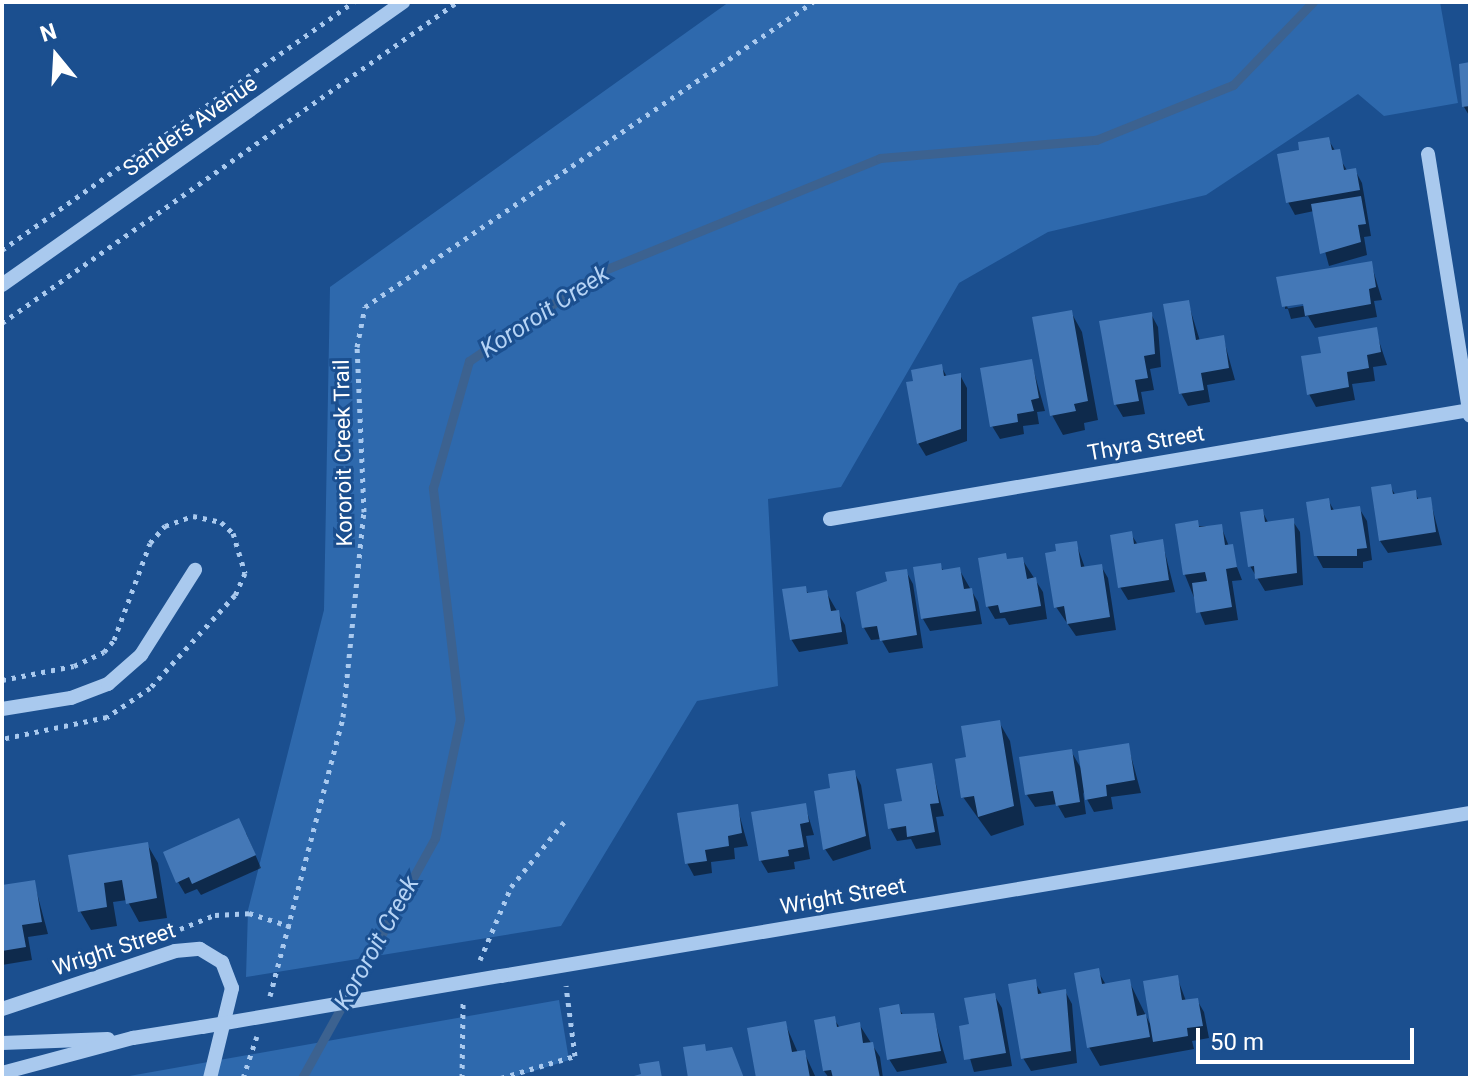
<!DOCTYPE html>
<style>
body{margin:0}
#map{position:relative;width:1472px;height:1080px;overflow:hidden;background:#1b4f8f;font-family:Roboto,sans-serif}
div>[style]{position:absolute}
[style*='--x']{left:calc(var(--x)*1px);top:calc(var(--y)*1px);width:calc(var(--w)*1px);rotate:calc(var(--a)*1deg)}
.green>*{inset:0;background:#2e69ad}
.shadow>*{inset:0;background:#0007}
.stream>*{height:9px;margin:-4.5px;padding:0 4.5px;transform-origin:4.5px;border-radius:4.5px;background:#3c6290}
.building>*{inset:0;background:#4478b7}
.path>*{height:5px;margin-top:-2.5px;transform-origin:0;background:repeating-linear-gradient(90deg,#a9c9ee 0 4px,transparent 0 10px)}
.minor>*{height:14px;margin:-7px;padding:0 7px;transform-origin:7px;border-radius:7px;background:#a9c9ee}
.minor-bridge>*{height:14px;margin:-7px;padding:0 7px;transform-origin:7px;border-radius:7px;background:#a9c9ee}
span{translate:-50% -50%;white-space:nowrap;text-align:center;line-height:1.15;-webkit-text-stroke:6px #1b4f8f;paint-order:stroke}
.street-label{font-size:22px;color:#fff}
.water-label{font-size:24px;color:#b5d3f5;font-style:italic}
.frame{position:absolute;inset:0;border:4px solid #fff;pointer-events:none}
.north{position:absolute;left:16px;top:16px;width:80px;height:80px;-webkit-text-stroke:6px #1b4f8f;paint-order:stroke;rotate:342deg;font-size:22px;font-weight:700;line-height:32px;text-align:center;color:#fff}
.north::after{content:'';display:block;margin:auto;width:28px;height:36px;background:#fff;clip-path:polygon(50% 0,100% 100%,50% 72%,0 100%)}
.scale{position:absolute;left:1196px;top:1028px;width:218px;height:36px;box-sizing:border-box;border:4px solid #fff;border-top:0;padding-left:10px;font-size:24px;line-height:28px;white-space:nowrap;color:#fff;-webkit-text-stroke:6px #1b4f8f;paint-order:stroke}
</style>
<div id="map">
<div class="green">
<div style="clip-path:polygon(729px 2px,1440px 2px,1458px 103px,1384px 116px,1358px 94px,1206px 195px,1048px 232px,959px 283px,841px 487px,768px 499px,778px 686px,697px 701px,561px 926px,246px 977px,248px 910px,324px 610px,330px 287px)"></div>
<div style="clip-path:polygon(559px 1000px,569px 1060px,511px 1078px,118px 1078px)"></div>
</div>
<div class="shadow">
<div style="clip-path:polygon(1470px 63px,1470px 117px,1464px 107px,1461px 65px)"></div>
<div style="clip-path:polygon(1328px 139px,1348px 172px,1355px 170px,1362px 183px,1371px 236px,1364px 237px,1367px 255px,1329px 266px,1314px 211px,1295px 215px,1288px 202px,1301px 152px)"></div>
<div style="clip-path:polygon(evenodd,1371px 263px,1382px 300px,1374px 301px,1377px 317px,1315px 328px,1308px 316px,1291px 319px,1279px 279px,1371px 263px,1313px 300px,1314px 304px,1285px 309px,1285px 305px,1313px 300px)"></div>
<div style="clip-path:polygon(1188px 302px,1200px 341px,1223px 337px,1235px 380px,1207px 385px,1210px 402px,1188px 406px,1181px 393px)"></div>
<div style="clip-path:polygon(1071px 312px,1082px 332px,1098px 420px,1084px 423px,1085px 430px,1063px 435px,1052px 415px)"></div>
<div style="clip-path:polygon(1151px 314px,1158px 327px,1161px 367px,1150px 369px,1154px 390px,1141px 392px,1145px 414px,1123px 417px,1116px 405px,1101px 322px)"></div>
<div style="clip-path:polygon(1375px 329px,1387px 365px,1373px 367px,1375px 381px,1352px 384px,1355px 400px,1316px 407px,1309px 394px)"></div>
<div style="clip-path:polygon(1031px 361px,1045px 411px,1037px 412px,1039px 424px,1023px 426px,1024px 434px,1000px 439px,992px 426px)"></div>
<div style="clip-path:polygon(941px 366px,947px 377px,960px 375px,967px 388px,967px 441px,926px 456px,918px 443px)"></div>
<div style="clip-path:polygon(1390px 486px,1396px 496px,1415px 492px,1419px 501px,1430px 499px,1442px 545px,1388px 553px,1380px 541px)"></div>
<div style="clip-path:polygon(1328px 500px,1335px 512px,1359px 508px,1367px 521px,1372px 560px,1363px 562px,1363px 568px,1323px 568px,1316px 555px)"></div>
<div style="clip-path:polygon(1262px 511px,1269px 524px,1292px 520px,1300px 532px,1303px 585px,1265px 591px,1250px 566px)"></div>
<div style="clip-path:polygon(1177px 526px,1221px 526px,1242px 580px,1232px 581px,1238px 620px,1205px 625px,1185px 575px)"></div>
<div style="clip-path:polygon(1131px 534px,1138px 545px,1162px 541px,1175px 592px,1128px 600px,1120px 587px)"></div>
<div style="clip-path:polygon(1076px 543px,1085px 568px,1101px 566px,1108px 578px,1116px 630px,1076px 636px,1056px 607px,1058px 552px)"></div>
<div style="clip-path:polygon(1022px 559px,1043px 592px,1047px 619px,1009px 625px,1005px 618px,995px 619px,988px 607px,980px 560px)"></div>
<div style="clip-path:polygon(940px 565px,944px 572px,959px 569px,978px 602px,982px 624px,930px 631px,923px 619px)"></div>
<div style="clip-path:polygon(906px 571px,913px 584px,923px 648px,889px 653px,881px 639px,871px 640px,864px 628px,889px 583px)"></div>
<div style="clip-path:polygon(805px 588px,809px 595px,826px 592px,845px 625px,848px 644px,799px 652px,791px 639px)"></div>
<div style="clip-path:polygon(999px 722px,1010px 741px,1024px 825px,991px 836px,963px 797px)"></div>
<div style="clip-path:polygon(1128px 745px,1141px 793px,1111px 797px,1113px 809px,1094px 812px,1083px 792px,1086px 814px,1065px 818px,1057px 804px,1035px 807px,1027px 795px,1071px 751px,1082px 770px)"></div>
<div style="clip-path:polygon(931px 765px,944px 816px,936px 817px,941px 845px,916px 849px,911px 839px,897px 841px,890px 828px)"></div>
<div style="clip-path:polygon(854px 772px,861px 785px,871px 849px,833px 861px,825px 849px,832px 790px)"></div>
<div style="clip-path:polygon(805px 805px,814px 835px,806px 836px,810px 859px,794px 862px,795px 869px,768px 873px,761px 861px,753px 813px)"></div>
<div style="clip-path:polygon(737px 806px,748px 846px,734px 848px,735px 859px,711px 862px,712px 873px,694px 876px,687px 863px)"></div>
<div style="clip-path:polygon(246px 833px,261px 868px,201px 895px,197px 889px,185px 894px,178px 882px)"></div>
<div style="clip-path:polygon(147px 844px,158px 863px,167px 918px,139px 922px,127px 900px,113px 902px,117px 926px,91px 930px,80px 911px,71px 856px)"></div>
<div style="clip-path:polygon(34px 882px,48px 934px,28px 937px,32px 960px,2px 965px,2px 887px)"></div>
<div style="clip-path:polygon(1098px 971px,1106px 985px,1129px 981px,1153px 1030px,1177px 977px,1186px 1001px,1197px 1000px,1204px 1012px,1209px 1038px,1192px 1041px,1194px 1049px,1100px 1066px,1089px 1047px)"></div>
<div style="clip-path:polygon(1034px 981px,1042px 994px,1065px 991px,1072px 1004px,1077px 1063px,1031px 1071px,1023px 1058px)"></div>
<div style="clip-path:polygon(994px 995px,1002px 1008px,1012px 1066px,974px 1072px,961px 1028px,971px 1026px)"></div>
<div style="clip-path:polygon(898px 1007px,903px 1015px,933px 1015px,947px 1063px,897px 1072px,889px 1059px)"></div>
<div style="clip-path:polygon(834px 1019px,840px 1028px,859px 1024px,880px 1057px,883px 1078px,829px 1078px,824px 1071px)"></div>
<div style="clip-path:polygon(785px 1023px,798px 1053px,804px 1052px,816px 1078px,758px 1078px)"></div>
</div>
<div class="stream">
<div style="--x:302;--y:1078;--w:274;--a:-61"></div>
<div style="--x:435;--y:838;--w:122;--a:-78.1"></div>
<div style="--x:460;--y:719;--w:233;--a:-96.7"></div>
<div style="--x:433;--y:488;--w:132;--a:-74.2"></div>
<div style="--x:469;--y:361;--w:161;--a:-34.1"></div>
<div style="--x:602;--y:271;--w:300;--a:-22.1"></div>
<div style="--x:880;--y:158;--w:217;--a:-4.8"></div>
<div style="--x:1096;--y:140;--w:148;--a:-21.9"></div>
<div style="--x:1233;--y:85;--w:115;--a:-46.1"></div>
</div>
<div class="building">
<div style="clip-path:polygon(1470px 62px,1470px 106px,1462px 107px,1459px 64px)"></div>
<div style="clip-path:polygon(1329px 137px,1332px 150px,1340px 149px,1344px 170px,1356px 168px,1360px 190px,1286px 203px,1277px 154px,1299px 150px,1298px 142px)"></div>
<div style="clip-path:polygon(1361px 196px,1366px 224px,1358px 225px,1361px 242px,1320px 254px,1311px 204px)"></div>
<div style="clip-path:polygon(1372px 261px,1376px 287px,1369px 289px,1371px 304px,1305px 316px,1303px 304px,1282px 307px,1276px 277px)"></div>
<div style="clip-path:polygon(1189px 300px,1196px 340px,1224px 335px,1229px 368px,1201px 373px,1204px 390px,1179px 394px,1163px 304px)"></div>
<div style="clip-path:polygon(1072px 310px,1088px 401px,1074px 404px,1076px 411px,1050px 416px,1032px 317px)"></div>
<div style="clip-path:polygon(1152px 312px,1155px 354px,1144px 356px,1148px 378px,1135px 380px,1139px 401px,1114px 405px,1099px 321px)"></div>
<div style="clip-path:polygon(1377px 327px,1381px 352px,1367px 355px,1369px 368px,1347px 372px,1349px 387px,1307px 395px,1301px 356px,1321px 353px,1318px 337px)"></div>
<div style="clip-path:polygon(1032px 359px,1039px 398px,1031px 400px,1034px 411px,1017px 414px,1018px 422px,990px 427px,980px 368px)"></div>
<div style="clip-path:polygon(942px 364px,944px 376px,961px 373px,961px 429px,917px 444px,906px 382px,913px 381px,911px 370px)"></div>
<div style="clip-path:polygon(1391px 484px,1393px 494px,1416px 490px,1417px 499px,1431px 497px,1436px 532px,1379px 541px,1371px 487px)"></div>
<div style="clip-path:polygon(1329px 498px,1331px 510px,1360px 506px,1367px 548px,1357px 549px,1357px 556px,1314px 556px,1306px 502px)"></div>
<div style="clip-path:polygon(1263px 509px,1265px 522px,1294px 518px,1297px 573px,1255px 579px,1254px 566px,1248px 567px,1240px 512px)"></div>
<div style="clip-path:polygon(1198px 520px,1199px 527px,1222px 524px,1225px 545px,1233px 544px,1237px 567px,1226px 569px,1232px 607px,1196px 613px,1192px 583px,1207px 581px,1205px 572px,1183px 575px,1175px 524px)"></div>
<div style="clip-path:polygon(1132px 531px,1134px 544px,1163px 539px,1169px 580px,1118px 588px,1110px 535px)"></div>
<div style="clip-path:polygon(1077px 541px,1081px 567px,1102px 564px,1110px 617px,1067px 624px,1064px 606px,1054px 608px,1045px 553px,1056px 551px,1055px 544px)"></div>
<div style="clip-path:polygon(1006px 553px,1007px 559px,1023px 557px,1027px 579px,1036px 577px,1041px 606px,1000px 613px,998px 605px,986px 607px,978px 558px)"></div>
<div style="clip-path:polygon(941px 563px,942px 570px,960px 567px,964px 589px,972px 588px,976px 611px,921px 619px,913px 567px)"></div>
<div style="clip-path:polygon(907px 569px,917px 635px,880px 641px,877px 626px,862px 628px,856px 592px,887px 581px,885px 572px)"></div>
<div style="clip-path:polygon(806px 586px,807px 593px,827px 590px,831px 611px,839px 610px,842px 632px,790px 640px,782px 589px)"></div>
<div style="clip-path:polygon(1000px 720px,1014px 806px,978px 817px,974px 796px,961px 798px,955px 759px,966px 757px,961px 726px)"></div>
<div style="clip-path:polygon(1129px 743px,1135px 780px,1106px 785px,1107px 796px,1085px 800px,1078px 751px)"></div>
<div style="clip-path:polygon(1072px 749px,1080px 802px,1056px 806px,1053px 791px,1025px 795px,1019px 757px)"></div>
<div style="clip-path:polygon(932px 763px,939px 803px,930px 804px,935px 832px,907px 837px,906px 826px,888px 829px,884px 804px,902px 801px,896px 769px)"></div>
<div style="clip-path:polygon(855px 770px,866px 836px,823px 850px,814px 791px,830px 788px,828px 774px)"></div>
<div style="clip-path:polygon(806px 803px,809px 822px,800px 824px,804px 847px,788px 850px,789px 856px,759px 861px,751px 812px)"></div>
<div style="clip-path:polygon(738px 804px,742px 833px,728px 836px,729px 846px,705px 850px,707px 861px,685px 864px,677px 813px)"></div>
<div style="clip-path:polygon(239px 818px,256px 855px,192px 884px,189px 877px,176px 883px,163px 852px)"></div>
<div style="clip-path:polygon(148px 842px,157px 898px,126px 904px,122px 880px,104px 883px,107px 907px,78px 912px,68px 855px)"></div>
<div style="clip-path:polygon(35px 880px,42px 922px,22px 925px,26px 947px,2px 951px,2px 885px)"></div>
<div style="clip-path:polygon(1099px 968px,1102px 984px,1130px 979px,1137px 1016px,1146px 1014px,1150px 1037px,1087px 1048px,1074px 973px)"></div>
<div style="clip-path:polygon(1178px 975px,1182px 1000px,1198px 998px,1203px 1026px,1187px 1028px,1188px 1036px,1153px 1042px,1143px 981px)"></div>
<div style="clip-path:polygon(1036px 979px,1038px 994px,1066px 989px,1071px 1051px,1021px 1059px,1008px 984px)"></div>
<div style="clip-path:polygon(995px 993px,1006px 1053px,964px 1060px,959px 1026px,969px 1024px,964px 998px)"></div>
<div style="clip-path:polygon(899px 1004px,901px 1014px,934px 1013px,941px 1051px,887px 1060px,879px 1008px)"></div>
<div style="clip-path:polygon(835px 1016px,837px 1027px,860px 1022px,863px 1043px,873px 1042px,880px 1078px,833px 1078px,831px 1070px,823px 1071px,814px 1020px)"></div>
<div style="clip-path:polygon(786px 1021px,792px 1052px,805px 1050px,810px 1078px,756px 1078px,747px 1028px)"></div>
<div style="clip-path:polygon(705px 1044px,706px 1051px,732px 1047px,744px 1078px,688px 1078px,683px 1047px)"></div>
<div style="clip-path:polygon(659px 1061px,662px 1078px,627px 1078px,641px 1074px,639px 1064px)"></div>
</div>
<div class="path">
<div style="--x:2;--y:250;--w:431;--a:-35.2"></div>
<div style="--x:2;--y:323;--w:557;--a:-35.2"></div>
<div style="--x:2;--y:680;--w:73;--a:-11"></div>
<div style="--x:74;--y:666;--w:33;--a:-25"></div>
<div style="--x:104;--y:652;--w:16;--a:-50"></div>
<div style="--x:114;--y:640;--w:103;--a:-69.6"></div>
<div style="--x:150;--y:543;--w:23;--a:-49"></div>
<div style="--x:165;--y:526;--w:30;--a:-20"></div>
<div style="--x:193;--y:516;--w:29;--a:12"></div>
<div style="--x:221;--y:522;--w:16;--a:43"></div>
<div style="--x:233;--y:533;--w:42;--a:73.3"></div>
<div style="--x:245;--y:573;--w:24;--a:114"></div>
<div style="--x:235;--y:595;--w:126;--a:132.4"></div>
<div style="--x:150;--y:688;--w:52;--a:146"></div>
<div style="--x:107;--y:717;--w:107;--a:168.2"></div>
<div style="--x:180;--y:929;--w:38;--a:-22"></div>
<div style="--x:215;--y:915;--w:34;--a:-3"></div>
<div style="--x:249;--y:913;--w:45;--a:18"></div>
<div style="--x:480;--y:960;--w:79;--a:-67"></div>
<div style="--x:511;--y:887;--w:84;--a:-50.8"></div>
<div style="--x:270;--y:996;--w:288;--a:-75.3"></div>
<div style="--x:343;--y:717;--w:206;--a:-84.2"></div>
<div style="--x:364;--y:512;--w:165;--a:-92.4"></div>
<div style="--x:357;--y:347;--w:41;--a:-78.7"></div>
<div style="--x:365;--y:307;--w:542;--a:-34.25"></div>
<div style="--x:243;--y:1078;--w:44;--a:-71.6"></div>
<div style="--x:462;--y:1078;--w:75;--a:-89.2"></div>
<div style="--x:487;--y:1078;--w:2;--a:0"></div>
<div style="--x:501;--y:1078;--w:77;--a:-16.6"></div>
<div style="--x:575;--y:1056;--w:71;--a:-97.3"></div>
</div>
<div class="minor">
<div style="--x:1428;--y:154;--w:265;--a:80.9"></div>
<div style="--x:2;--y:285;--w:491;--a:-35.2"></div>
<div style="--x:830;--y:519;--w:648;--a:-9.68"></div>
<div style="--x:2;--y:709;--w:70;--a:-9.1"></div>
<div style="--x:71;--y:698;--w:40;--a:-21"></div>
<div style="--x:108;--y:684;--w:44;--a:-41.3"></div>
<div style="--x:141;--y:655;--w:101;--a:-57.6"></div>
<div style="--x:501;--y:976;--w:983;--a:-9.55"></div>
<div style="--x:2;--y:1009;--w:182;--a:-18.5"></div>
<div style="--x:175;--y:951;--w:25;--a:-5"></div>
<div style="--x:200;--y:949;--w:26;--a:31"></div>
<div style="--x:222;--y:962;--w:28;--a:69"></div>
<div style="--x:232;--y:988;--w:93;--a:103.7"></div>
<div style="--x:2;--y:1043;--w:106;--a:-2.2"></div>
<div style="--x:2;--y:1073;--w:136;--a:-15"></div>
<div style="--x:133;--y:1038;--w:70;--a:-9.1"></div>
</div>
<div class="minor-bridge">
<div style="--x:202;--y:1027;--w:303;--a:-9.7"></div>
</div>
<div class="street-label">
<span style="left:190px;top:126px;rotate:-35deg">Sanders Avenue</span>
<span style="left:1146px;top:443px;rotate:-10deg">Thyra Street</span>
<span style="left:343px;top:453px;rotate:-91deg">Kororoit Creek Trail</span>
<span style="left:843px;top:896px;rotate:-10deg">Wright Street</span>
<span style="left:114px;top:949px;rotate:-18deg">Wright Street</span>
</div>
<div class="water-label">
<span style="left:545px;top:312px;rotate:-33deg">Kororoit Creek</span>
<span style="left:377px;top:943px;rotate:-61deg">Kororoit Creek</span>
</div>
<div class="frame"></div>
<div class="north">N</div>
<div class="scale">50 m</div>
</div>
